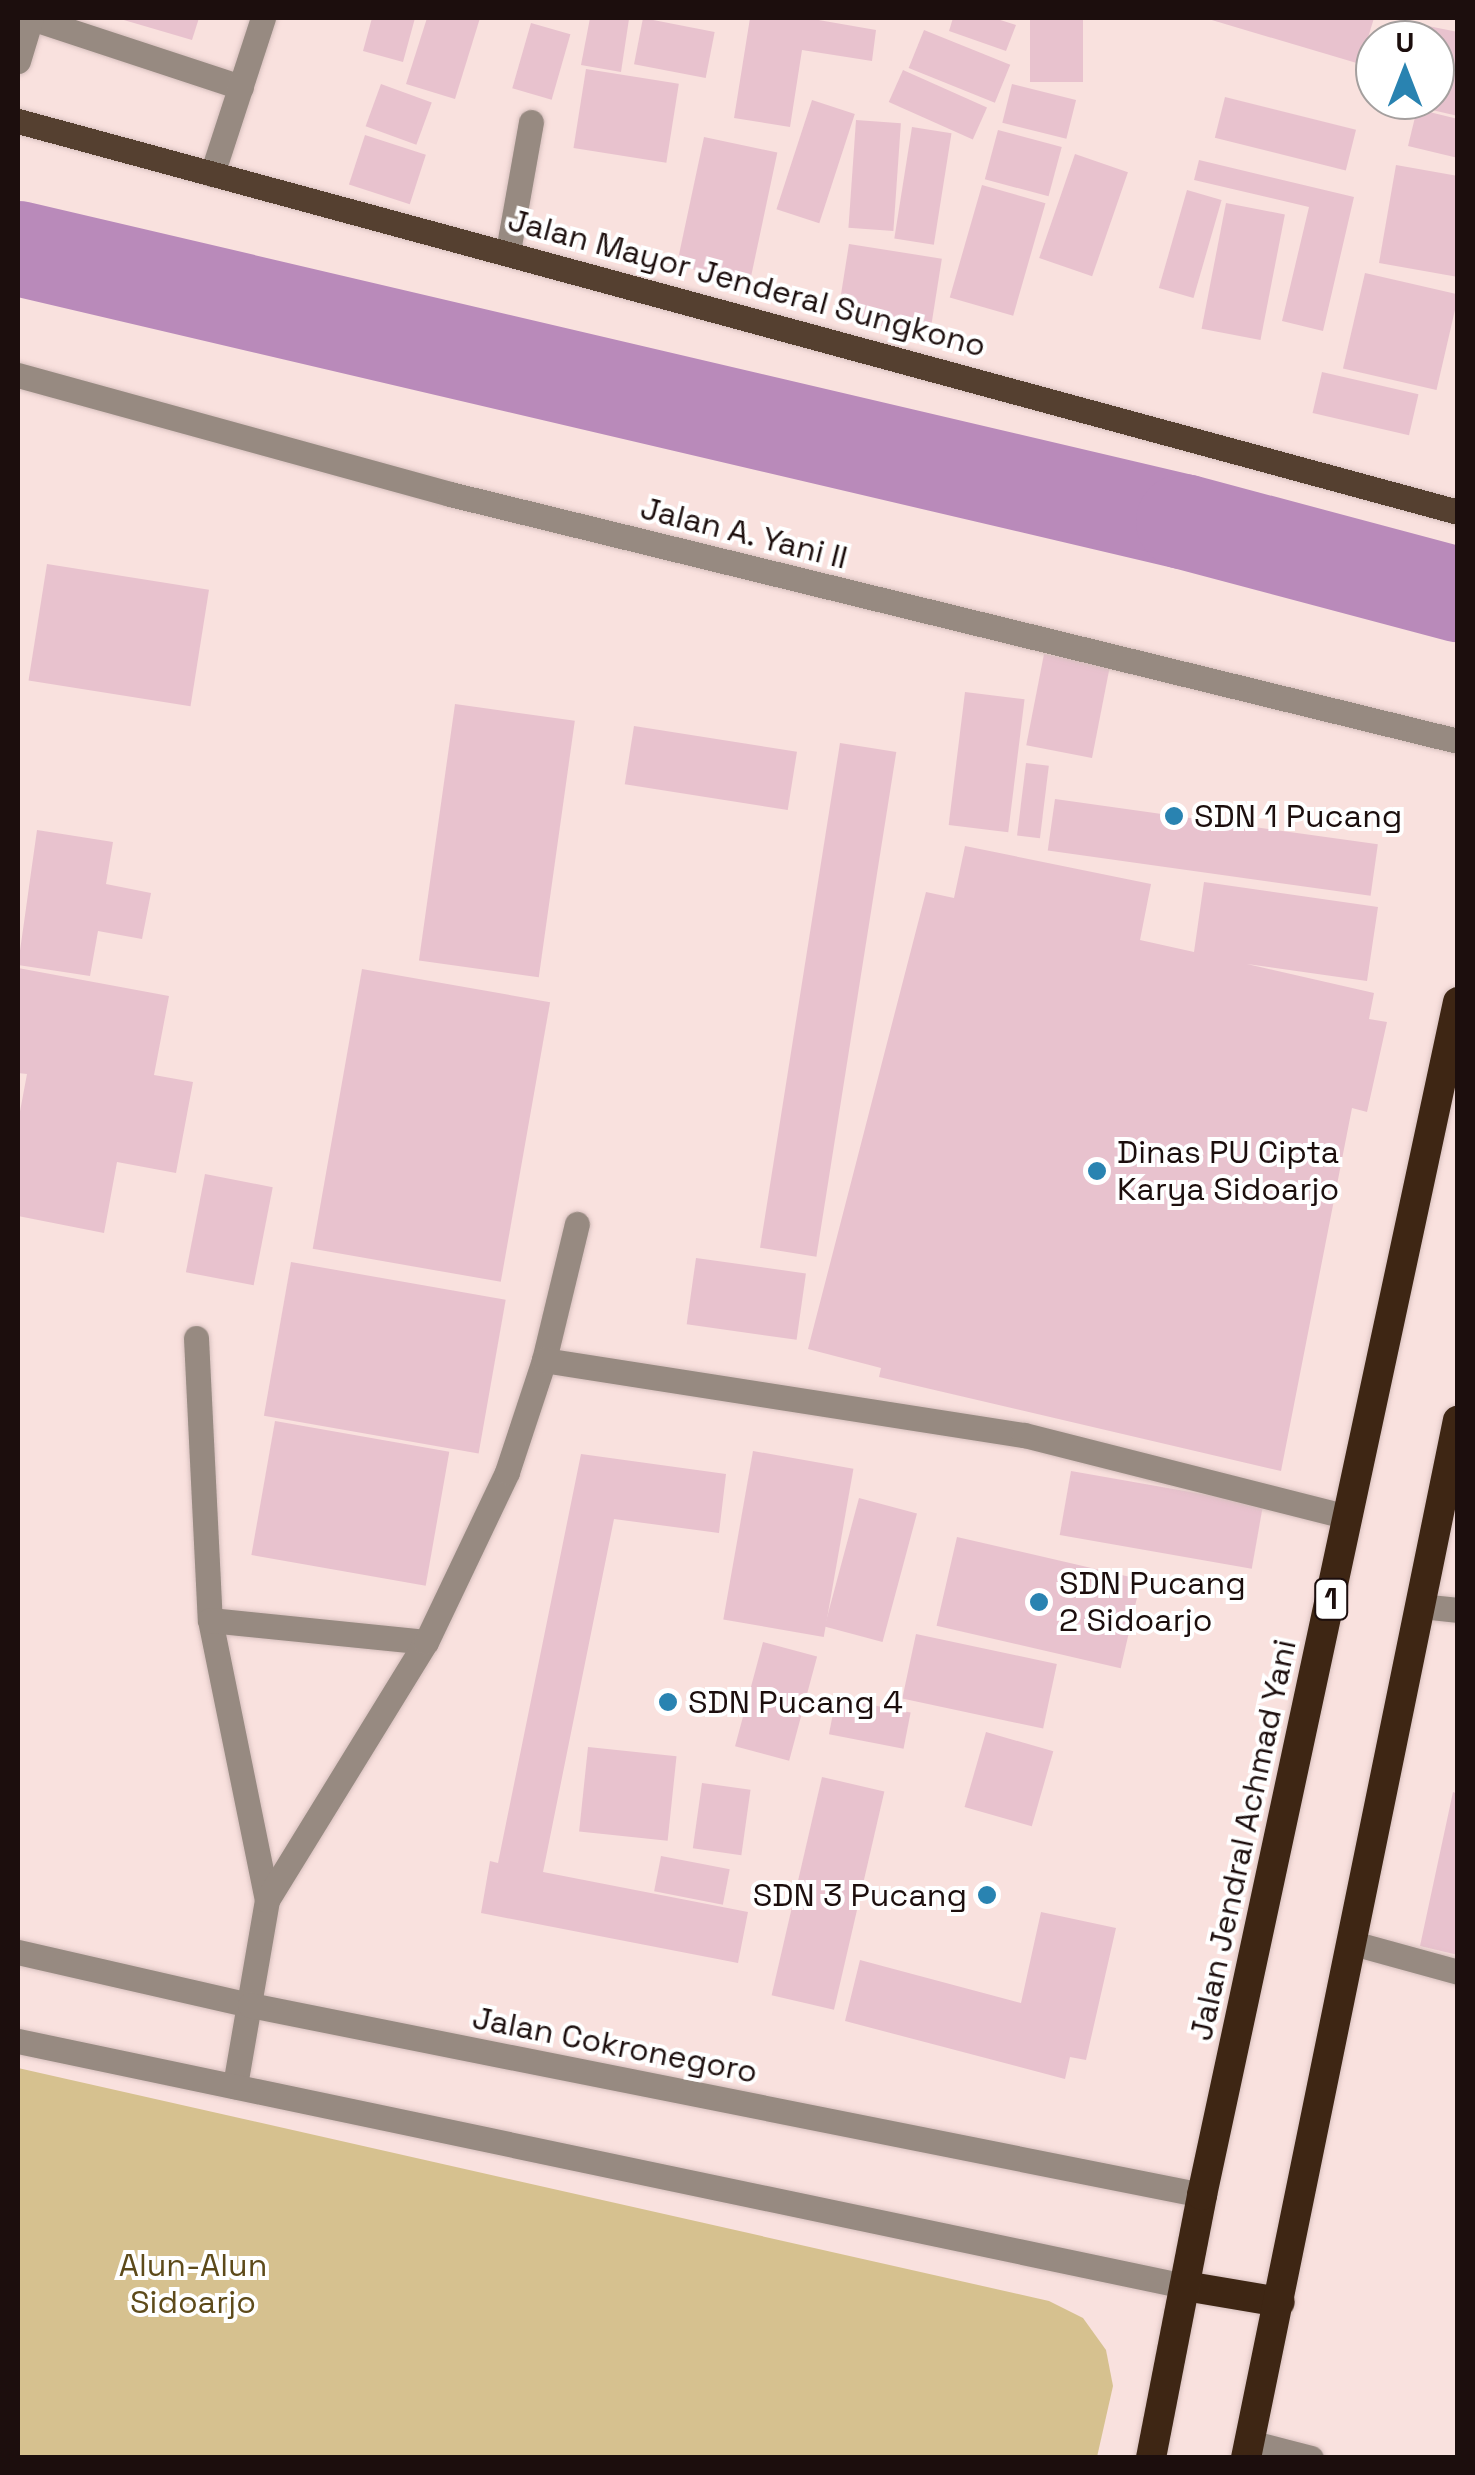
<!DOCTYPE html>
<style>
body{margin:0}
#map{position:relative;width:1475px;height:2475px;overflow:hidden;background:#f9e1de;font-family:"Space Grotesk",sans-serif}
div>[style]{position:absolute}
[style*='--x']{left:calc(var(--x)*1px);top:calc(var(--y)*1px);width:calc(var(--w)*1px);rotate:calc(var(--a)*1deg)}
.green>*{inset:0;background:#d6c18f}
.river>*{height:95px;margin:-47.5px;padding:0 47.5px;transform-origin:47.5px;border-radius:47.5px;background:#b98aba}
.building>*{inset:0;background:#e8c2ce;transform-origin:0 0}
.roads{filter:drop-shadow(0 0 2px #d6bfbd) drop-shadow(0 0 2px #d6bfbd)}
.minor>*{height:25px;margin:-12.5px;padding:0 12.5px;transform-origin:12.5px;border-radius:12.5px;background:#978a81}
.major>*{height:25px;margin:-12.5px;padding:0 12.5px;transform-origin:12.5px;border-radius:12.5px;background:#554030}
.highway>*{height:30px;margin:-15px;padding:0 15px;transform-origin:15px;border-radius:15px;background:#3e2614}
.dots>*{width:28px;height:28px;translate:-50% -50%;box-sizing:border-box;border:5px solid #fff;border-radius:50%}
span{translate:-50% -50%;white-space:nowrap;text-align:center;line-height:1.15;-webkit-text-stroke:8px #fff;paint-order:stroke}
.shield-label span{padding:2px 8px;background:#fff;border:2px solid;border-radius:8px;-webkit-text-stroke-width:0}
.shield-label{font-size:30px;color:#1c0e0d;font-weight:700}
.street-label{font-size:32px;color:#1c0e0d}
.poi-label{font-size:32px;color:#1c0e0d}
.left{translate:0 -50%;text-align:left}
.right{translate:-100% -50%;text-align:right}
.park-label{font-size:32px;color:#5d4a1a}
.frame{position:absolute;inset:0;border:20px solid #1c0e0d;pointer-events:none}
.north{position:absolute;left:1355px;top:20px;width:100px;height:100px;box-sizing:border-box;background:#fff;border:2px solid #a49f9e;border-radius:50%;rotate:0deg;font-size:28px;font-weight:700;line-height:40px;text-align:center;color:#1c0e0d}
.north::after{content:'';display:block;margin:auto;width:35px;height:45px;background:#2983b1;clip-path:polygon(50% 0,100% 100%,50% 72%,0 100%)}
</style>
<div id="map">
<div class="green">
<div style="clip-path:polygon(18px 2068px,1049px 2301px,1083px 2318px,1106px 2350px,1113px 2386px,1097px 2457px,18px 2457px)"></div>
</div>
<div class="river">
<div style="--x:18;--y:248;--w:1197;--a:13.19"></div>
<div style="--x:1183;--y:521;--w:285;--a:14.9"></div>
</div>
<div class="building">
<div style="clip-path:polygon(117px 18px,199px 18px,192px 40px)"></div>
<div style="clip-path:polygon(372px 18px,415px 18px,403px 62px,363px 51px)"></div>
<div style="clip-path:polygon(427px 18px,480px 18px,455px 99px,406px 84px)"></div>
<div style="clip-path:polygon(590px 18px,629px 19px,621px 72px,581px 65px)"></div>
<div style="left:643px;top:18px;width:73px;height:47px;rotate:11deg"></div>
<div style="clip-path:polygon(750px 18px,807px 18px,876px 30px,872px 61px,802px 50px,790px 127px,734px 118px)"></div>
<div style="clip-path:polygon(953px 18px,994px 18px,1016px 25px,1006px 51px,949px 31px)"></div>
<div style="left:1030px;top:18px;width:53px;height:64px"></div>
<div style="clip-path:polygon(1205px 18px,1374px 18px,1360px 64px)"></div>
<div style="left:531px;top:23px;width:41px;height:68px;rotate:16deg"></div>
<div style="clip-path:polygon(1428px 26px,1458px 32px,1458px 68px,1435px 63px,1435px 40px,1425px 40px)"></div>
<div style="left:924px;top:30px;width:93px;height:41px;rotate:22deg"></div>
<div style="left:586px;top:69px;width:94px;height:80px;rotate:9deg"></div>
<div style="left:903px;top:70px;width:92px;height:35px;rotate:24deg"></div>
<div style="clip-path:polygon(1441px 70px,1458px 74px,1458px 116px,1432px 110px)"></div>
<div style="left:381px;top:84px;width:54px;height:45px;rotate:20deg"></div>
<div style="left:1012px;top:84px;width:66px;height:40px;rotate:14deg"></div>
<div style="left:1225px;top:97px;width:135px;height:42px;rotate:14deg"></div>
<div style="left:812px;top:100px;width:45px;height:115px;rotate:18deg"></div>
<div style="clip-path:polygon(1417px 109px,1458px 119px,1458px 158px,1408px 146px)"></div>
<div style="left:856px;top:120px;width:45px;height:108px;rotate:4deg"></div>
<div style="left:912px;top:127px;width:40px;height:113px;rotate:9deg"></div>
<div style="left:998px;top:130px;width:66px;height:51px;rotate:15deg"></div>
<div style="left:365px;top:135px;width:64px;height:52px;rotate:18deg"></div>
<div style="left:704px;top:137px;width:75px;height:132px;rotate:12deg"></div>
<div style="left:1075px;top:154px;width:56px;height:110px;rotate:19deg"></div>
<div style="clip-path:polygon(1199px 160px,1354px 197px,1323px 331px,1282px 321px,1309px 207px,1194px 180px)"></div>
<div style="clip-path:polygon(1396px 165px,1458px 176px,1458px 277px,1379px 263px)"></div>
<div style="left:982px;top:185px;width:66px;height:117px;rotate:16deg"></div>
<div style="left:1187px;top:190px;width:36px;height:102px;rotate:16deg"></div>
<div style="left:1226px;top:203px;width:60px;height:128px;rotate:11deg"></div>
<div style="left:849px;top:244px;width:94px;height:76px;rotate:9deg"></div>
<div style="left:1365px;top:273px;width:96px;height:98px;rotate:13deg"></div>
<div style="left:1322px;top:372px;width:99px;height:42px;rotate:13deg"></div>
<div style="left:47px;top:564px;width:164px;height:118px;rotate:9deg"></div>
<div style="left:1044px;top:654px;width:67px;height:93px;rotate:11deg"></div>
<div style="left:965px;top:692px;width:60px;height:134px;rotate:7deg"></div>
<div style="left:455px;top:704px;width:121px;height:259px;rotate:8deg"></div>
<div style="left:634px;top:726px;width:165px;height:59px;rotate:9deg"></div>
<div style="left:840px;top:743px;width:57px;height:511px;rotate:9deg"></div>
<div style="left:1026px;top:763px;width:23px;height:73px;rotate:7deg"></div>
<div style="left:1055px;top:799px;width:326px;height:52px;rotate:8deg"></div>
<div style="clip-path:polygon(37px 830px,113px 842px,106px 884px,151px 893px,142px 939px,98px 931px,90px 976px,18px 965px)"></div>
<div style="clip-path:polygon(965px 846px,1151px 884px,1140px 940px,1194px 952px,1204px 882px,1378px 907px,1367px 981px,1247px 964px,1374px 993px,1369px 1019px,1387px 1022px,1367px 1112px,1352px 1108px,1281px 1471px,879px 1377px,881px 1368px,808px 1349px,926px 892px,954px 898px)"></div>
<div style="clip-path:polygon(18px 968px,169px 996px,154px 1075px,193px 1082px,176px 1173px,117px 1162px,104px 1233px,18px 1216px,18px 1122px,27px 1074px,18px 1073px)"></div>
<div style="left:362px;top:969px;width:191px;height:284px;rotate:10deg"></div>
<div style="left:205px;top:1174px;width:69px;height:100px;rotate:11deg"></div>
<div style="left:696px;top:1258px;width:111px;height:67px;rotate:8deg"></div>
<div style="left:291px;top:1262px;width:218px;height:156px;rotate:10deg"></div>
<div style="left:275px;top:1421px;width:177px;height:136px;rotate:10deg"></div>
<div style="left:753px;top:1451px;width:102px;height:171px;rotate:10deg"></div>
<div style="clip-path:polygon(581px 1454px,726px 1474px,719px 1533px,614px 1519px,543px 1872px,748px 1912px,738px 1963px,481px 1913px,490px 1861px,498px 1863px)"></div>
<div style="left:1071px;top:1471px;width:195px;height:65px;rotate:10deg"></div>
<div style="left:859px;top:1498px;width:60px;height:133px;rotate:15deg"></div>
<div style="left:957px;top:1537px;width:189px;height:91px;rotate:13deg"></div>
<div style="left:916px;top:1634px;width:144px;height:66px;rotate:12deg"></div>
<div style="left:763px;top:1642px;width:56px;height:108px;rotate:15deg"></div>
<div style="left:836px;top:1698px;width:76px;height:37px;rotate:11deg"></div>
<div style="left:986px;top:1732px;width:70px;height:78px;rotate:16deg"></div>
<div style="left:588px;top:1747px;width:89px;height:85px;rotate:6deg"></div>
<div style="left:822px;top:1777px;width:64px;height:224px;rotate:13deg"></div>
<div style="left:702px;top:1783px;width:49px;height:66px;rotate:8deg"></div>
<div style="clip-path:polygon(1453px 1792px,1458px 1794px,1458px 1955px,1420px 1946px)"></div>
<div style="left:661px;top:1856px;width:70px;height:36px;rotate:11deg"></div>
<div style="clip-path:polygon(1041px 1912px,1116px 1928px,1086px 2060px,1070px 2057px,1065px 2079px,845px 2021px,860px 1960px,1021px 2003px)"></div>
</div>
<div class="roads">
<div class="minor">
<div style="--x:31;--y:18;--w:221;--a:18.2"></div>
<div style="--x:18;--y:61;--w:45;--a:-73.2"></div>
<div style="--x:212;--y:174;--w:164;--a:-71.9"></div>
<div style="--x:508;--y:251;--w:131;--a:-79.9"></div>
<div style="--x:18;--y:375;--w:448;--a:15.4"></div>
<div style="--x:450;--y:494;--w:1038;--a:13.77"></div>
<div style="--x:196;--y:1338;--w:282;--a:87.2"></div>
<div style="--x:210;--y:1620;--w:286;--a:78.5"></div>
<div style="--x:267;--y:1900;--w:189;--a:99.8"></div>
<div style="--x:544;--y:1360;--w:140;--a:-76.4"></div>
<div style="--x:1420;--y:1606;--w:38;--a:6"></div>
<div style="--x:210;--y:1620;--w:217;--a:5.8"></div>
<div style="--x:267;--y:1900;--w:303;--a:-58.4"></div>
<div style="--x:426;--y:1642;--w:188;--a:-64.5"></div>
<div style="--x:507;--y:1472;--w:118;--a:-71.7"></div>
<div style="--x:544;--y:1360;--w:486;--a:8.9"></div>
<div style="--x:1024;--y:1435;--w:335;--a:14.2"></div>
<div style="--x:1353;--y:1943;--w:109;--a:15.4"></div>
<div style="--x:18;--y:1952;--w:238;--a:12.9"></div>
<div style="--x:250;--y:2005;--w:971;--a:11.29"></div>
<div style="--x:18;--y:2041;--w:1192;--a:11.86"></div>
<div style="--x:1249;--y:2442;--w:64;--a:14.5"></div>
</div>
<div class="major">
<div style="--x:18;--y:121;--w:1492;--a:15.19"></div>
</div>
<div class="highway">
<div style="--x:1185;--y:2286;--w:96;--a:9.6"></div>
<div style="--x:1151;--y:2458;--w:268;--a:-79"></div>
<div style="--x:1202;--y:2195;--w:1220;--a:-77.89"></div>
<div style="--x:1246;--y:2458;--w:1059;--a:-78.46"></div>
</div>
</div>
<div class="dots">
<div style="left:1174px;top:816px;background:#2983b1"></div>
<div style="left:1097px;top:1171px;background:#2983b1"></div>
<div style="left:1039px;top:1602px;background:#2983b1"></div>
<div style="left:668px;top:1702px;background:#2983b1"></div>
<div style="left:987px;top:1895px;background:#2983b1"></div>
</div>
<div class="shield-label">
<span style="left:1331px;top:1599px">1</span>
</div>
<div class="street-label">
<span style="left:747px;top:283px;rotate:15deg">Jalan Mayor Jenderal Sungkono</span>
<span style="left:744px;top:533px;rotate:14deg">Jalan A. Yani II</span>
<span style="left:1243px;top:1840px;rotate:-78deg">Jalan Jendral Achmad Yani</span>
<span style="left:615px;top:2045px;rotate:11deg">Jalan Cokronegoro</span>
</div>
<div class="poi-label">
<span class="left" style="left:1194px;top:816px">SDN 1 Pucang</span>
<span class="left" style="left:1117px;top:1171px">Dinas PU Cipta<br>Karya Sidoarjo</span>
<span class="left" style="left:1059px;top:1602px">SDN Pucang<br>2 Sidoarjo</span>
<span class="left" style="left:688px;top:1702px">SDN Pucang 4</span>
<span class="right" style="left:967px;top:1895px">SDN 3 Pucang</span>
</div>
<div class="park-label">
<span style="left:193px;top:2284px">Alun-Alun<br>Sidoarjo</span>
</div>
<div class="frame"></div>
<div class="north">U</div>
</div>
